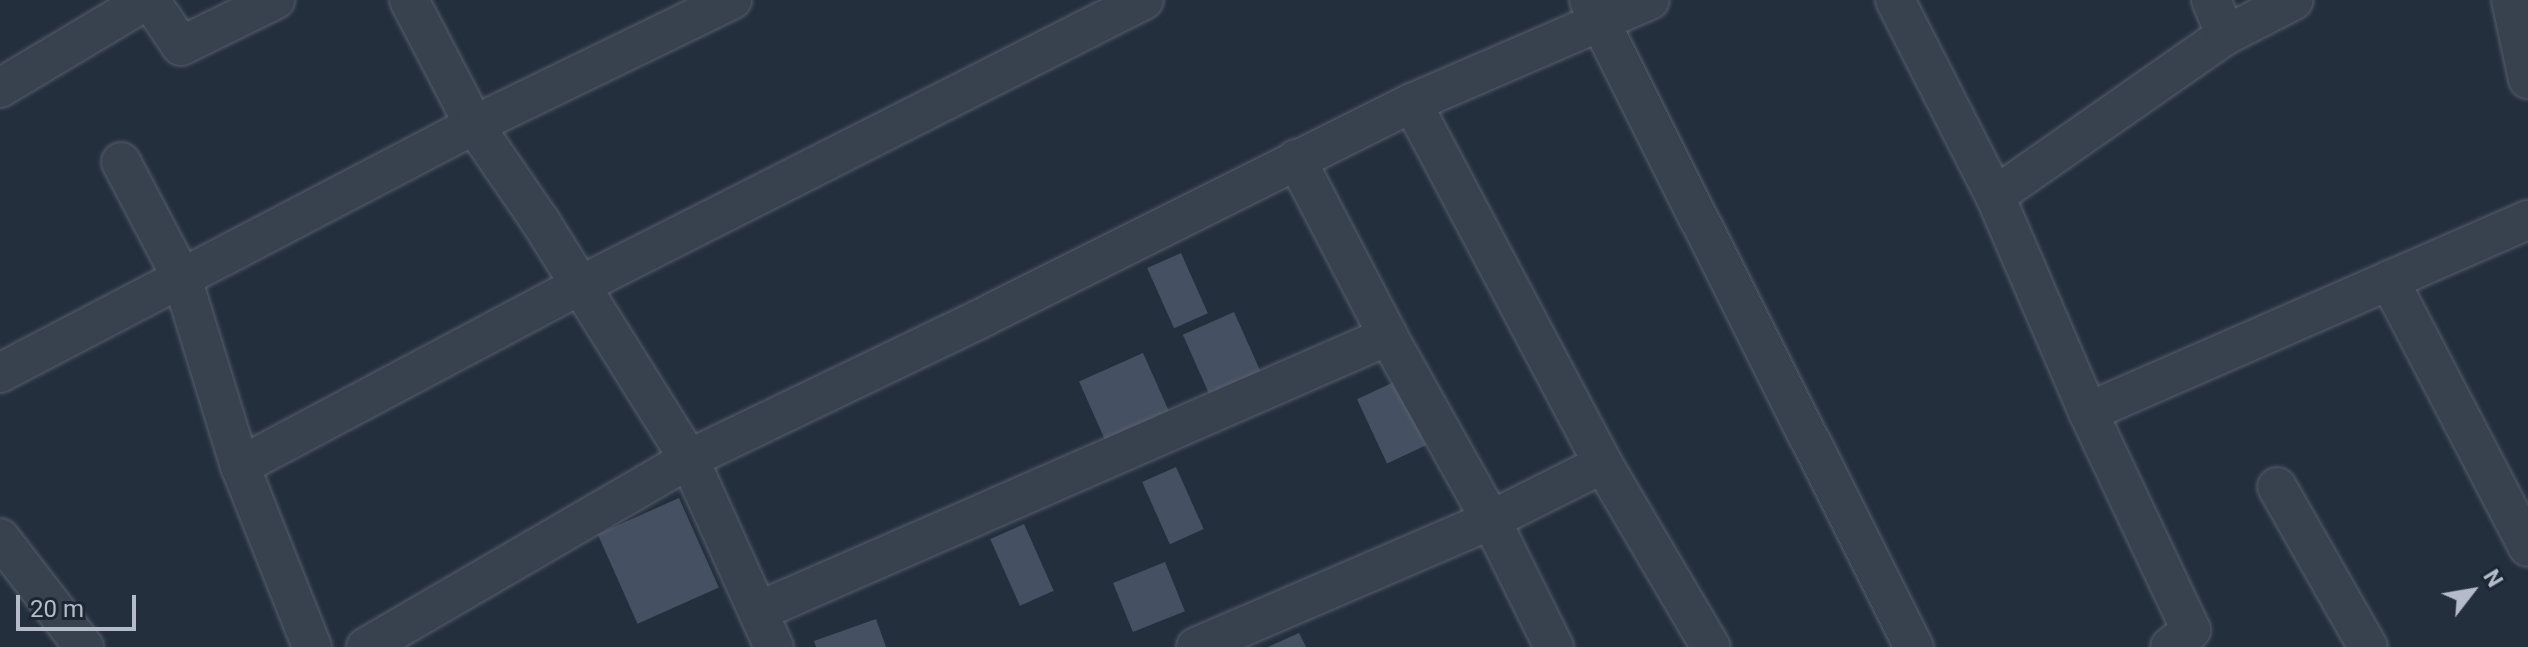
<!DOCTYPE html>
<style>
body{margin:0}
#map{position:relative;width:2528px;height:647px;overflow:hidden;background:#242f3e;font-family:Roboto,sans-serif}
div>[style]{position:absolute}
[style*='--x']{left:calc(var(--x)*1px);top:calc(var(--y)*1px);width:calc(var(--w)*1px);rotate:calc(var(--a)*1deg)}
.building>*{inset:0;background:#455162;transform-origin:0 0}
.roads{filter:drop-shadow(0 0 2px #565f6c) drop-shadow(0 0 2px #565f6c)}
.minor>*{height:38px;margin:-19px;padding:0 19px;transform-origin:19px;border-radius:19px;background:#38414e}
span{translate:-50% -50%;white-space:nowrap;text-align:center;line-height:1.15;-webkit-text-stroke:6px #1d2633;paint-order:stroke}
.north{position:absolute;left:2432px;top:551px;width:80px;height:80px;-webkit-text-stroke:6px #1d2633;paint-order:stroke;rotate:59deg;font-size:22px;font-weight:700;line-height:32px;text-align:center;color:#b4bcc9}
.north::after{content:'';display:block;margin:auto;width:28px;height:36px;background:#b4bcc9;clip-path:polygon(50% 0,100% 100%,50% 72%,0 100%)}
.scale{position:absolute;left:16px;top:595px;width:120px;height:36px;box-sizing:border-box;border:4px solid #b4bcc9;border-top:0;padding-left:10px;font-size:24px;line-height:28px;white-space:nowrap;color:#b4bcc9;-webkit-text-stroke:6px #1d2633;paint-order:stroke}
</style>
<div id="map">
<div class="building">
<div style="left:1181px;top:253px;width:66px;height:37px;rotate:66deg"></div>
<div style="left:1234px;top:312px;width:74px;height:56px;rotate:66deg"></div>
<div style="left:1143px;top:353px;width:70px;height:70px;rotate:66deg"></div>
<div style="left:1396px;top:381px;width:71px;height:43px;rotate:65deg"></div>
<div style="left:1176px;top:467px;width:68px;height:37px;rotate:66deg"></div>
<div style="left:679px;top:498px;width:98px;height:89px;rotate:66deg"></div>
<div style="left:1024px;top:524px;width:73px;height:37px;rotate:66deg"></div>
<div style="left:1165px;top:562px;width:53px;height:56px;rotate:68deg"></div>
<div style="clip-path:polygon(876px 619px,886px 647px,816px 647px,814px 641px)"></div>
<div style="clip-path:polygon(1299px 633px,1306px 647px,1268px 647px)"></div>
</div>
<div class="roads">
<div class="minor">
<div style="--x:150;--y:0;--w:55;--a:56"></div>
<div style="--x:181;--y:46;--w:105;--a:-26.1"></div>
<div style="--x:409;--y:0;--w:141;--a:62.5"></div>
<div style="--x:474;--y:125;--w:116;--a:55.5"></div>
<div style="--x:540;--y:221;--w:281;--a:58"></div>
<div style="--x:689;--y:459;--w:206;--a:65.7"></div>
<div style="--x:1589;--y:0;--w:724;--a:63.33"></div>
<div style="--x:1895;--y:0;--w:220;--a:63"></div>
<div style="--x:1995;--y:196;--w:235;--a:66.7"></div>
<div style="--x:2088;--y:412;--w:241;--a:64.7"></div>
<div style="--x:2191;--y:630;--w:27;--a:141"></div>
<div style="--x:2211;--y:0;--w:38;--a:67"></div>
<div style="--x:2511;--y:0;--w:81;--a:77.9"></div>
<div style="--x:0;--y:88;--w:171;--a:-30.9"></div>
<div style="--x:1412;--y:103;--w:408;--a:62.1"></div>
<div style="--x:1603;--y:464;--w:212;--a:59.5"></div>
<div style="--x:1296;--y:159;--w:199;--a:62.5"></div>
<div style="--x:1388;--y:336;--w:211;--a:60.8"></div>
<div style="--x:1491;--y:520;--w:142;--a:63.6"></div>
<div style="--x:121;--y:162;--w:131;--a:62.3"></div>
<div style="--x:182;--y:278;--w:197;--a:72.9"></div>
<div style="--x:240;--y:466;--w:195;--a:68.3"></div>
<div style="--x:1995;--y:196;--w:282;--a:-34.9"></div>
<div style="--x:2226;--y:35;--w:76;--a:-27.2"></div>
<div style="--x:2389;--y:280;--w:301;--a:62.5"></div>
<div style="--x:0;--y:373;--w:535;--a:-27.62"></div>
<div style="--x:474;--y:125;--w:287;--a:-25.9"></div>
<div style="--x:2088;--y:412;--w:480;--a:-23.6"></div>
<div style="--x:240;--y:466;--w:384;--a:-28"></div>
<div style="--x:579;--y:286;--w:633;--a:-26.85"></div>
<div style="--x:2277;--y:487;--w:184;--a:60.4"></div>
<div style="--x:0;--y:538;--w:138;--a:52.4"></div>
<div style="--x:759;--y:611;--w:686;--a:-23.62"></div>
<div style="--x:366;--y:647;--w:374;--a:-30.2"></div>
<div style="--x:689;--y:459;--w:330;--a:-25.7"></div>
<div style="--x:986;--y:316;--w:476;--a:-26.6"></div>
<div style="--x:1412;--y:103;--w:259;--a:-23.4"></div>
<div style="--x:1196;--y:647;--w:321;--a:-23.3"></div>
<div style="--x:1491;--y:520;--w:125;--a:-26.6"></div>
</div>
</div>
<div class="north">N</div>
<div class="scale">20 m</div>
</div>
